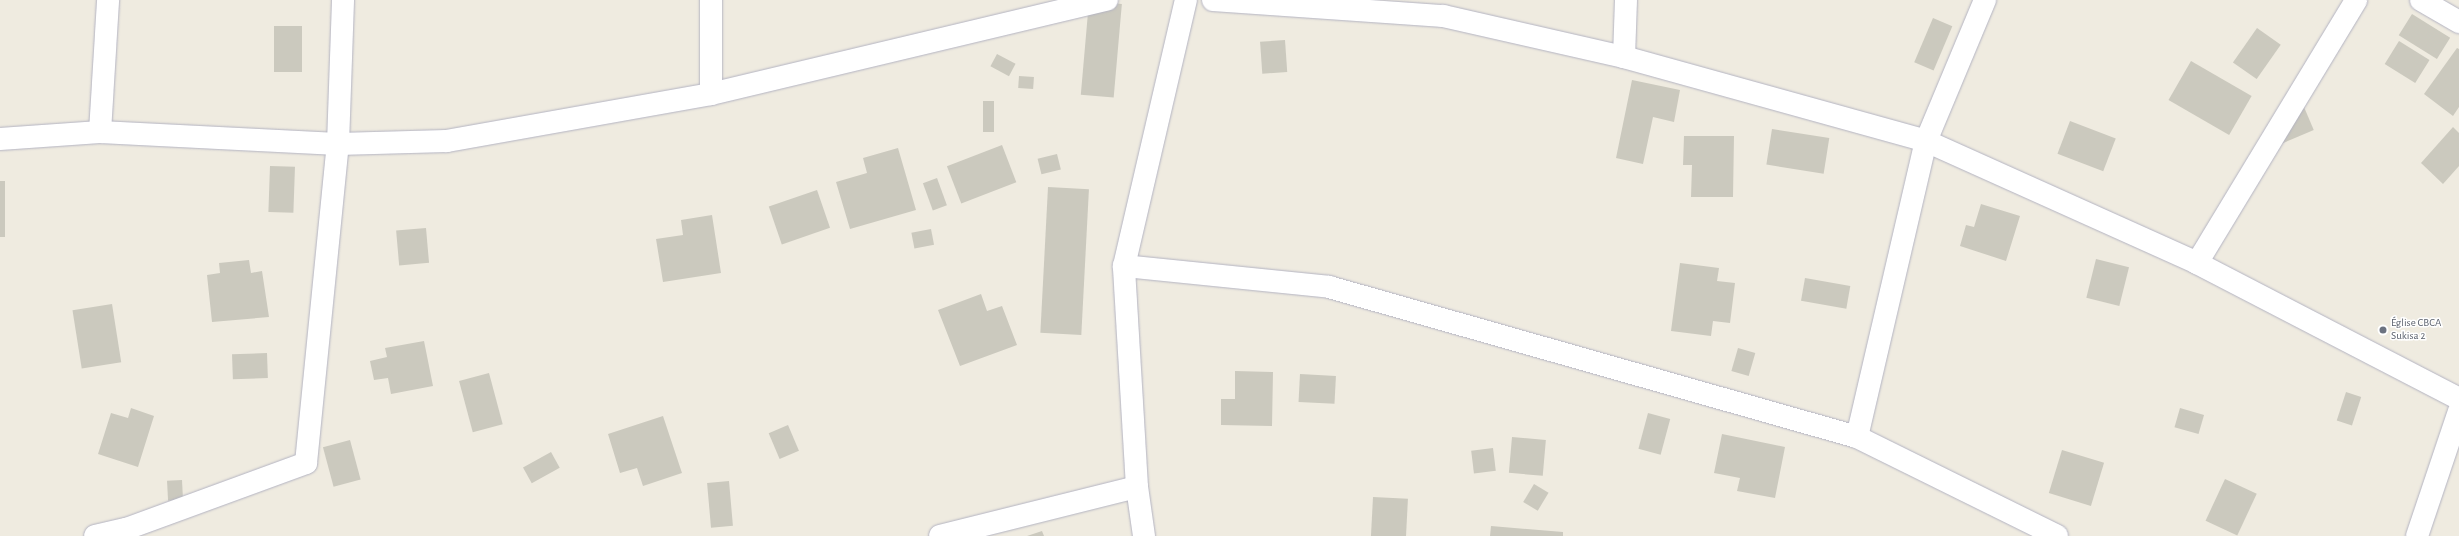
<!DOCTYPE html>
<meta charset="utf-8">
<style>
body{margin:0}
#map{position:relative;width:2459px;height:536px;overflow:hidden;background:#efebe0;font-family:"Alegreya Sans",sans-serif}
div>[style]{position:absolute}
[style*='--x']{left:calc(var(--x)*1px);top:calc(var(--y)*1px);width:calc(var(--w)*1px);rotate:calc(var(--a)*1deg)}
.building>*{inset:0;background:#cbc9be;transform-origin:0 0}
.roads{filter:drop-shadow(0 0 1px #b3b3c1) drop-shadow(0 0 1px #b3b3c1)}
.street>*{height:22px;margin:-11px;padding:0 11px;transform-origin:11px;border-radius:11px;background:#fff}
.secondary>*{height:22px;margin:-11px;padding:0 11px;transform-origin:11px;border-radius:11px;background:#fff}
.dots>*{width:11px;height:11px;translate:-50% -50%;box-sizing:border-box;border:2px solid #fff;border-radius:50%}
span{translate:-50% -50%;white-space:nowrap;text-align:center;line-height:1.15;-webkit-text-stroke:3px #fff;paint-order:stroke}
.worship-label{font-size:11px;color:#5b616d}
.left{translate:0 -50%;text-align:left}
</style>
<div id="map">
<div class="building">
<div style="left:1089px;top:1px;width:33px;height:94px;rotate:5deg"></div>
<div style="left:2412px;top:14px;width:45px;height:25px;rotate:32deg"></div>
<div style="left:1933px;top:18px;width:21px;height:48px;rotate:23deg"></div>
<div style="left:302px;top:26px;width:46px;height:28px;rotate:90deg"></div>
<div style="left:2257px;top:28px;width:29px;height:42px;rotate:35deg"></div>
<div style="left:1285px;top:40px;width:32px;height:25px;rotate:86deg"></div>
<div style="left:2399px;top:41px;width:36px;height:27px;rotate:32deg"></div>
<div style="clip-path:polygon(2457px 48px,2459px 49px,2459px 107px,2453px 116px,2424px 94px)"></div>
<div style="left:997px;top:54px;width:21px;height:14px;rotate:28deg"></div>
<div style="left:2191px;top:61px;width:70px;height:45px;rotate:30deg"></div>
<div style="left:1019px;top:76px;width:15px;height:12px;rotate:4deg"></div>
<div style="clip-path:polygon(1632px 80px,1680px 90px,1674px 122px,1653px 117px,1643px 164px,1616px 158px)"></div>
<div style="left:983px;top:101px;width:11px;height:31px"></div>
<div style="left:2304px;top:107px;width:25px;height:37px;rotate:67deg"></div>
<div style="left:2070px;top:121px;width:49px;height:35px;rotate:21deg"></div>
<div style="clip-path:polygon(2453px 127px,2459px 133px,2459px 166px,2443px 184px,2421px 163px)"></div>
<div style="left:1772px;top:129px;width:58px;height:36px;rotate:9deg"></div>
<div style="clip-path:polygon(1684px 136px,1734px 136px,1733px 197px,1691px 197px,1692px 165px,1683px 165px)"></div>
<div style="left:1002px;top:145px;width:40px;height:59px;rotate:69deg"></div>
<div style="clip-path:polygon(898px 148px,916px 210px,850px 229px,836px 182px,867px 173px,863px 158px)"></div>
<div style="left:1057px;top:154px;width:16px;height:20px;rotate:76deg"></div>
<div style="left:270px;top:166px;width:25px;height:46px;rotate:2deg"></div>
<div style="left:937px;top:178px;width:29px;height:15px;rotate:70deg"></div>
<div style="left:0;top:181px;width:5px;height:56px"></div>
<div style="left:1048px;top:187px;width:41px;height:146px;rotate:3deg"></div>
<div style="left:817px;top:190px;width:40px;height:51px;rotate:71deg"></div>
<div style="clip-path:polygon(1981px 204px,2020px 216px,2006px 261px,1960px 246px,1966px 225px,1974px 227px)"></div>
<div style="clip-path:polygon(712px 215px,721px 273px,663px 282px,656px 239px,683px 235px,681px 220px)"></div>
<div style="left:426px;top:228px;width:35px;height:30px;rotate:85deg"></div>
<div style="left:931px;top:229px;width:16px;height:20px;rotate:79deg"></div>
<div style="left:2096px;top:259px;width:34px;height:40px;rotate:14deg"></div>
<div style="clip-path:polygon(249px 260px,251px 273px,262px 271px,269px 317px,212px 322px,207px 275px,220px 273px,219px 263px)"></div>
<div style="clip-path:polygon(1680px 263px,1719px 268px,1717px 281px,1735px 283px,1730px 323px,1713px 321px,1711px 336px,1671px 331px)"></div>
<div style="left:1805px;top:278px;width:46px;height:23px;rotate:10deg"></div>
<div style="clip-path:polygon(981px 294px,987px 311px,1002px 306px,1017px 345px,960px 366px,938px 310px)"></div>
<div style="left:112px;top:304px;width:59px;height:40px;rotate:81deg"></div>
<div style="clip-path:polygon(424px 341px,433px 386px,391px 394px,388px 378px,374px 380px,370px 361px,387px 357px,385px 348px)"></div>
<div style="left:1738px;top:348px;width:18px;height:24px;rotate:16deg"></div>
<div style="left:267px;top:353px;width:25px;height:35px;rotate:88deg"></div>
<div style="clip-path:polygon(1235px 371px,1273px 372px,1272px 426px,1221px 425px,1221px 399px,1235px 399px)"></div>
<div style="left:489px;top:373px;width:53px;height:31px;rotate:75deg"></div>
<div style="left:1300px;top:374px;width:36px;height:28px;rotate:3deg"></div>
<div style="left:2346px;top:392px;width:16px;height:30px;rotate:18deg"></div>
<div style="clip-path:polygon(131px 408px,154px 416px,138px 467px,98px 454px,111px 413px,128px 418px)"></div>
<div style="left:2180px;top:408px;width:25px;height:20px;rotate:16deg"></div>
<div style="left:1648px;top:413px;width:23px;height:37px;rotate:15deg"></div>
<div style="clip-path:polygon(663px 416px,682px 473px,643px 486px,637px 468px,620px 473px,608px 434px)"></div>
<div style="left:788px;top:425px;width:28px;height:21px;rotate:67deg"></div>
<div style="clip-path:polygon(1722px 434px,1785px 447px,1775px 498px,1737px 491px,1740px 478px,1714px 473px)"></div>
<div style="left:1512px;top:437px;width:34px;height:36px;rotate:5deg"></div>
<div style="left:350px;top:440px;width:41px;height:28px;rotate:75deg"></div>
<div style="left:1493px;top:448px;width:23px;height:22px;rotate:83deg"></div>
<div style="left:2062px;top:450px;width:44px;height:45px;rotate:17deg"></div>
<div style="left:551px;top:452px;width:18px;height:32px;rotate:61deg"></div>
<div style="left:2225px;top:479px;width:35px;height:46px;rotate:25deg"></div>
<div style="left:182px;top:480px;width:20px;height:15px;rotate:87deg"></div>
<div style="left:729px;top:481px;width:45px;height:22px;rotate:85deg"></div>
<div style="left:1534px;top:484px;width:17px;height:21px;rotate:31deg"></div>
<div style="left:1373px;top:497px;width:35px;height:39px;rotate:3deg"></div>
<div style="clip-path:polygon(1491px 526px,1563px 532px,1563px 536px,1490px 536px)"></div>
<div style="clip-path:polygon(1042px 531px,1044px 536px,1027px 536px)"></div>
</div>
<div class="roads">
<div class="street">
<div style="--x:1213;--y:0;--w:231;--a:4"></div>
<div style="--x:1443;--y:16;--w:186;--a:12.8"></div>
<div style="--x:1624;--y:57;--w:313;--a:15.5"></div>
<div style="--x:1926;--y:141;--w:297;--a:24.2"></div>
<div style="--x:2197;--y:263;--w:295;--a:27.4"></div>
<div style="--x:2421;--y:0;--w:44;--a:30.1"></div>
<div style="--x:1624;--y:57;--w:57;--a:-88"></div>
<div style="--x:711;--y:94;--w:94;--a:-90"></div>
<div style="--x:100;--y:132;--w:132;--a:-86.5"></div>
<div style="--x:0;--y:139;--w:100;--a:-4"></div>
<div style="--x:100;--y:132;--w:238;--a:2.9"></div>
<div style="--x:338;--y:144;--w:109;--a:-1.6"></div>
<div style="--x:447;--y:141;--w:268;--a:-10.1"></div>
<div style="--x:711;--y:94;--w:407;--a:-13.4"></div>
<div style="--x:2197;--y:263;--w:307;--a:-58.8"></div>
<div style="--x:1124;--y:266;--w:206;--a:5.8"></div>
<div style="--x:1329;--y:287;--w:549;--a:15.86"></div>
<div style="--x:1857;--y:437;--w:223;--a:26.3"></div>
<div style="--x:1857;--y:437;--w:304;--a:-76.9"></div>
<div style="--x:1926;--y:141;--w:153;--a:-67.3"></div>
<div style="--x:95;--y:536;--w:32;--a:-13"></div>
<div style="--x:126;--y:529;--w:192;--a:-20.1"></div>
<div style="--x:306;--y:463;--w:321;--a:-84.3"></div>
<div style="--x:338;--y:144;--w:144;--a:-88"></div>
<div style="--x:940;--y:536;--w:203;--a:-14"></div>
<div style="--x:2417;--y:536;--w:132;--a:-71.4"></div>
</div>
<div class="secondary">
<div style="--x:1144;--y:536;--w:49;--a:-98.1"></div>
<div style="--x:1137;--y:487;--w:221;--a:-93.4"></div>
<div style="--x:1124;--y:266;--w:273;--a:-76.9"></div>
</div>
</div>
<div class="dots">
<div style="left:2383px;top:330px;background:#6b7280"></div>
</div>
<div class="worship-label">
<span class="left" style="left:2391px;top:330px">Église CBCA<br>Sukisa 2</span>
</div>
</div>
